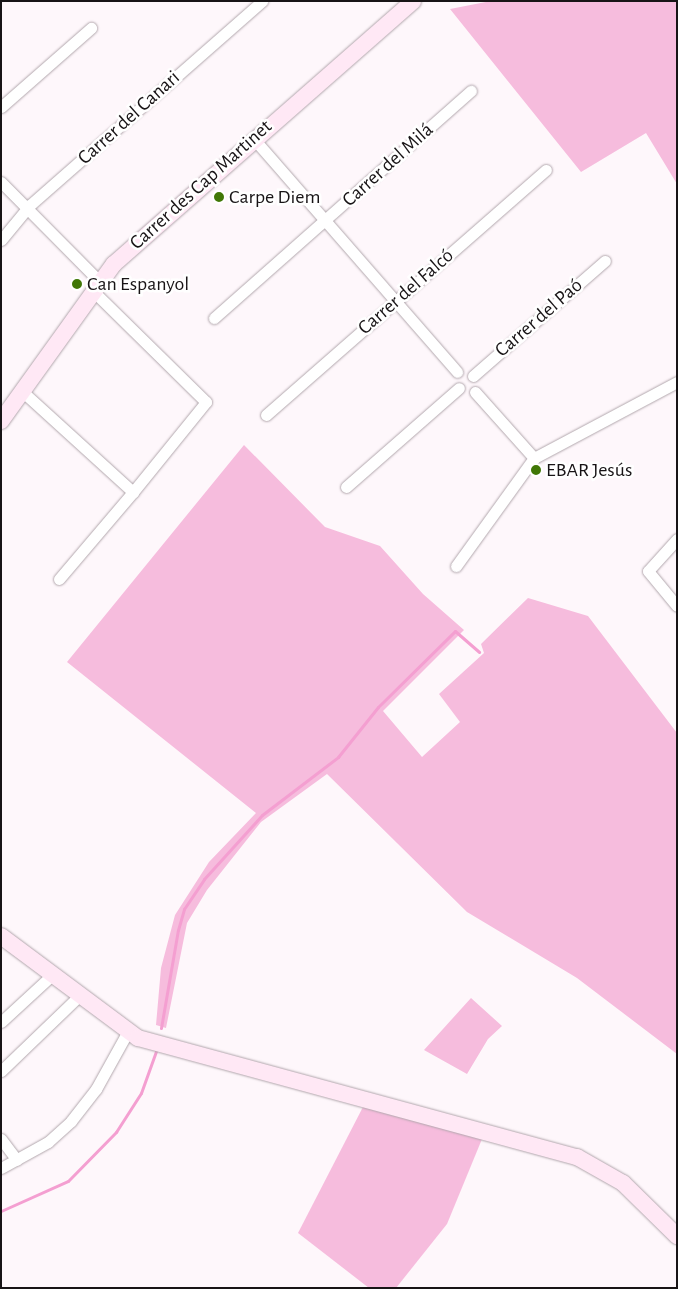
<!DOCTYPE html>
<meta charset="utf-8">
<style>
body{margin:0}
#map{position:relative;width:678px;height:1289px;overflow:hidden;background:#fef7fb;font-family:"Alegreya Sans",sans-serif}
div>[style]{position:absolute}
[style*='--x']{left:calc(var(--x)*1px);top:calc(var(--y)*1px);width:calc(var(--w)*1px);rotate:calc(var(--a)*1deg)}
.green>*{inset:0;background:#f6bcdd}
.stream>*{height:3px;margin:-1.5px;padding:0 1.5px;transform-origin:1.5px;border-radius:1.5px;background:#f49fd1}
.roads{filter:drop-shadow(0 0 1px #b2a7ad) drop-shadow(0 0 1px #b2a7ad)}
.street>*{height:11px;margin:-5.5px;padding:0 5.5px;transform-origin:5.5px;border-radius:5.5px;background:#fff}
.secondary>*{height:16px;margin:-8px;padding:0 8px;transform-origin:8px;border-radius:8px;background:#ffe8f5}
.dots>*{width:14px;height:14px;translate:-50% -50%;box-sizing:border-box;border:2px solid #fff;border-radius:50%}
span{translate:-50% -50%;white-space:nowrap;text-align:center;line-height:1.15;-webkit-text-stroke:5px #fff;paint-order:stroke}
.street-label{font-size:20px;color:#181416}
.poi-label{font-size:20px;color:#181416}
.left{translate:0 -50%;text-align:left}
.frame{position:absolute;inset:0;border:2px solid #181416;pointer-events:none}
</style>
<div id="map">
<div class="green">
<div style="clip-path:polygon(491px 1px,677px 1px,677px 184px,646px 133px,581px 172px,450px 9px)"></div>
<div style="clip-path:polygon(244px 445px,325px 527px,380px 546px,423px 594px,464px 630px,383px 711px,422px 757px,460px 722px,439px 694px,484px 653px,481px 644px,528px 598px,588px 616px,677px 733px,677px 1054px,577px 978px,467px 912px,327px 774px,261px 822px,207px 890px,187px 923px,166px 1028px,156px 1025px,161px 968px,175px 915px,209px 862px,256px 813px,67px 662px)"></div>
<div style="clip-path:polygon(471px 998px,502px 1026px,488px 1039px,467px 1074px,424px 1050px)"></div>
<div style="clip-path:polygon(364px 1105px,482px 1139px,447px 1224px,396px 1288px,369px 1288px,298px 1233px)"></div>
</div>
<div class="stream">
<div style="--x:161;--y:1028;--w:99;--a:-80.2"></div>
<div style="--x:178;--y:930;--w:22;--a:-74"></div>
<div style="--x:184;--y:909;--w:36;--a:-56"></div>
<div style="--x:204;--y:879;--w:86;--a:-47.8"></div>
<div style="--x:262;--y:815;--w:96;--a:-37.3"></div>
<div style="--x:338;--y:757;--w:64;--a:-51.3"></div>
<div style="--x:378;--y:707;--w:108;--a:-44.6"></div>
<div style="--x:455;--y:631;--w:32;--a:41"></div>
<div style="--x:1;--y:1211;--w:73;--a:-24.1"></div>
<div style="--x:68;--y:1181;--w:69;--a:-45.6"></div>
<div style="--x:116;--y:1132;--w:46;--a:-57.3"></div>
<div style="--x:141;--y:1093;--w:45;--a:-70.3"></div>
</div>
<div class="roads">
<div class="street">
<div style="--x:1;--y:107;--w:120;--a:-41.3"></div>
<div style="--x:254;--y:139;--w:309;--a:48.9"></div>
<div style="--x:1;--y:182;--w:141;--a:45.3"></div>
<div style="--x:1;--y:240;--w:45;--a:-50.4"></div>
<div style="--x:30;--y:205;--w:309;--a:-41.3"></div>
<div style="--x:214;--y:318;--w:343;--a:-41.5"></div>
<div style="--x:473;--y:376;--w:175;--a:-41.1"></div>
<div style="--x:23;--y:392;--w:149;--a:42.3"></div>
<div style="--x:133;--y:492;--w:116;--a:-51"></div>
<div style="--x:206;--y:402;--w:156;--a:-135.5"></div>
<div style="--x:475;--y:392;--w:89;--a:48.2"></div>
<div style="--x:266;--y:415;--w:372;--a:-41.2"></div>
<div style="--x:346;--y:487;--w:150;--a:-41.2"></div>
<div style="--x:677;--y:539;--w:43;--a:132.2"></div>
<div style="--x:648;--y:571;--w:45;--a:50.4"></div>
<div style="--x:456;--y:566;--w:133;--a:-54.2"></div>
<div style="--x:534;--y:458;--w:162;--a:-28"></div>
<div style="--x:59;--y:579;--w:114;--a:-49.6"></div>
<div style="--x:1;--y:1022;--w:69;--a:-42.7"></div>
<div style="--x:1;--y:1071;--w:108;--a:-43.9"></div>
<div style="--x:1;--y:1139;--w:26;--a:53"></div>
<div style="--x:1;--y:1168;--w:54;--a:-29"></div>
<div style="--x:48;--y:1142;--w:31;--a:-42"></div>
<div style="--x:71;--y:1121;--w:41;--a:-52"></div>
<div style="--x:96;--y:1089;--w:64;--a:-61"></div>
</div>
<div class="secondary">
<div style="--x:1;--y:421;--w:193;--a:-54.3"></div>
<div style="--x:114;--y:264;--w:398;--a:-41.3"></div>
<div style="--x:1;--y:936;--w:171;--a:36.7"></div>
<div style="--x:138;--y:1038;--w:455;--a:15.2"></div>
<div style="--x:577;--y:1157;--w:53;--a:29.5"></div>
<div style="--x:623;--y:1183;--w:76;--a:44.5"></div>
</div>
</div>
<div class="dots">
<div style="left:219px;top:197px;background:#407706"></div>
<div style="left:77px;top:284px;background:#407706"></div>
<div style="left:536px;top:470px;background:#407706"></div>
</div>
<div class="street-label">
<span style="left:129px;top:118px;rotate:-42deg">Carrer del Canari</span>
<span style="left:388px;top:165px;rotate:-42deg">Carrer del Milá</span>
<span style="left:201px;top:185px;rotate:-42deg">Carrer des Cap Martinet</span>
<span style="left:406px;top:292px;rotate:-41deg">Carrer del Falcó</span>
<span style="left:539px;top:318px;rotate:-41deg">Carrer del Paó</span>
</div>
<div class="poi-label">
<span class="left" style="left:229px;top:197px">Carpe Diem</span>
<span class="left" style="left:87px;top:284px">Can Espanyol</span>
<span class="left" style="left:546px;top:470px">EBAR Jesús</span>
</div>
<div class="frame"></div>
</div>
